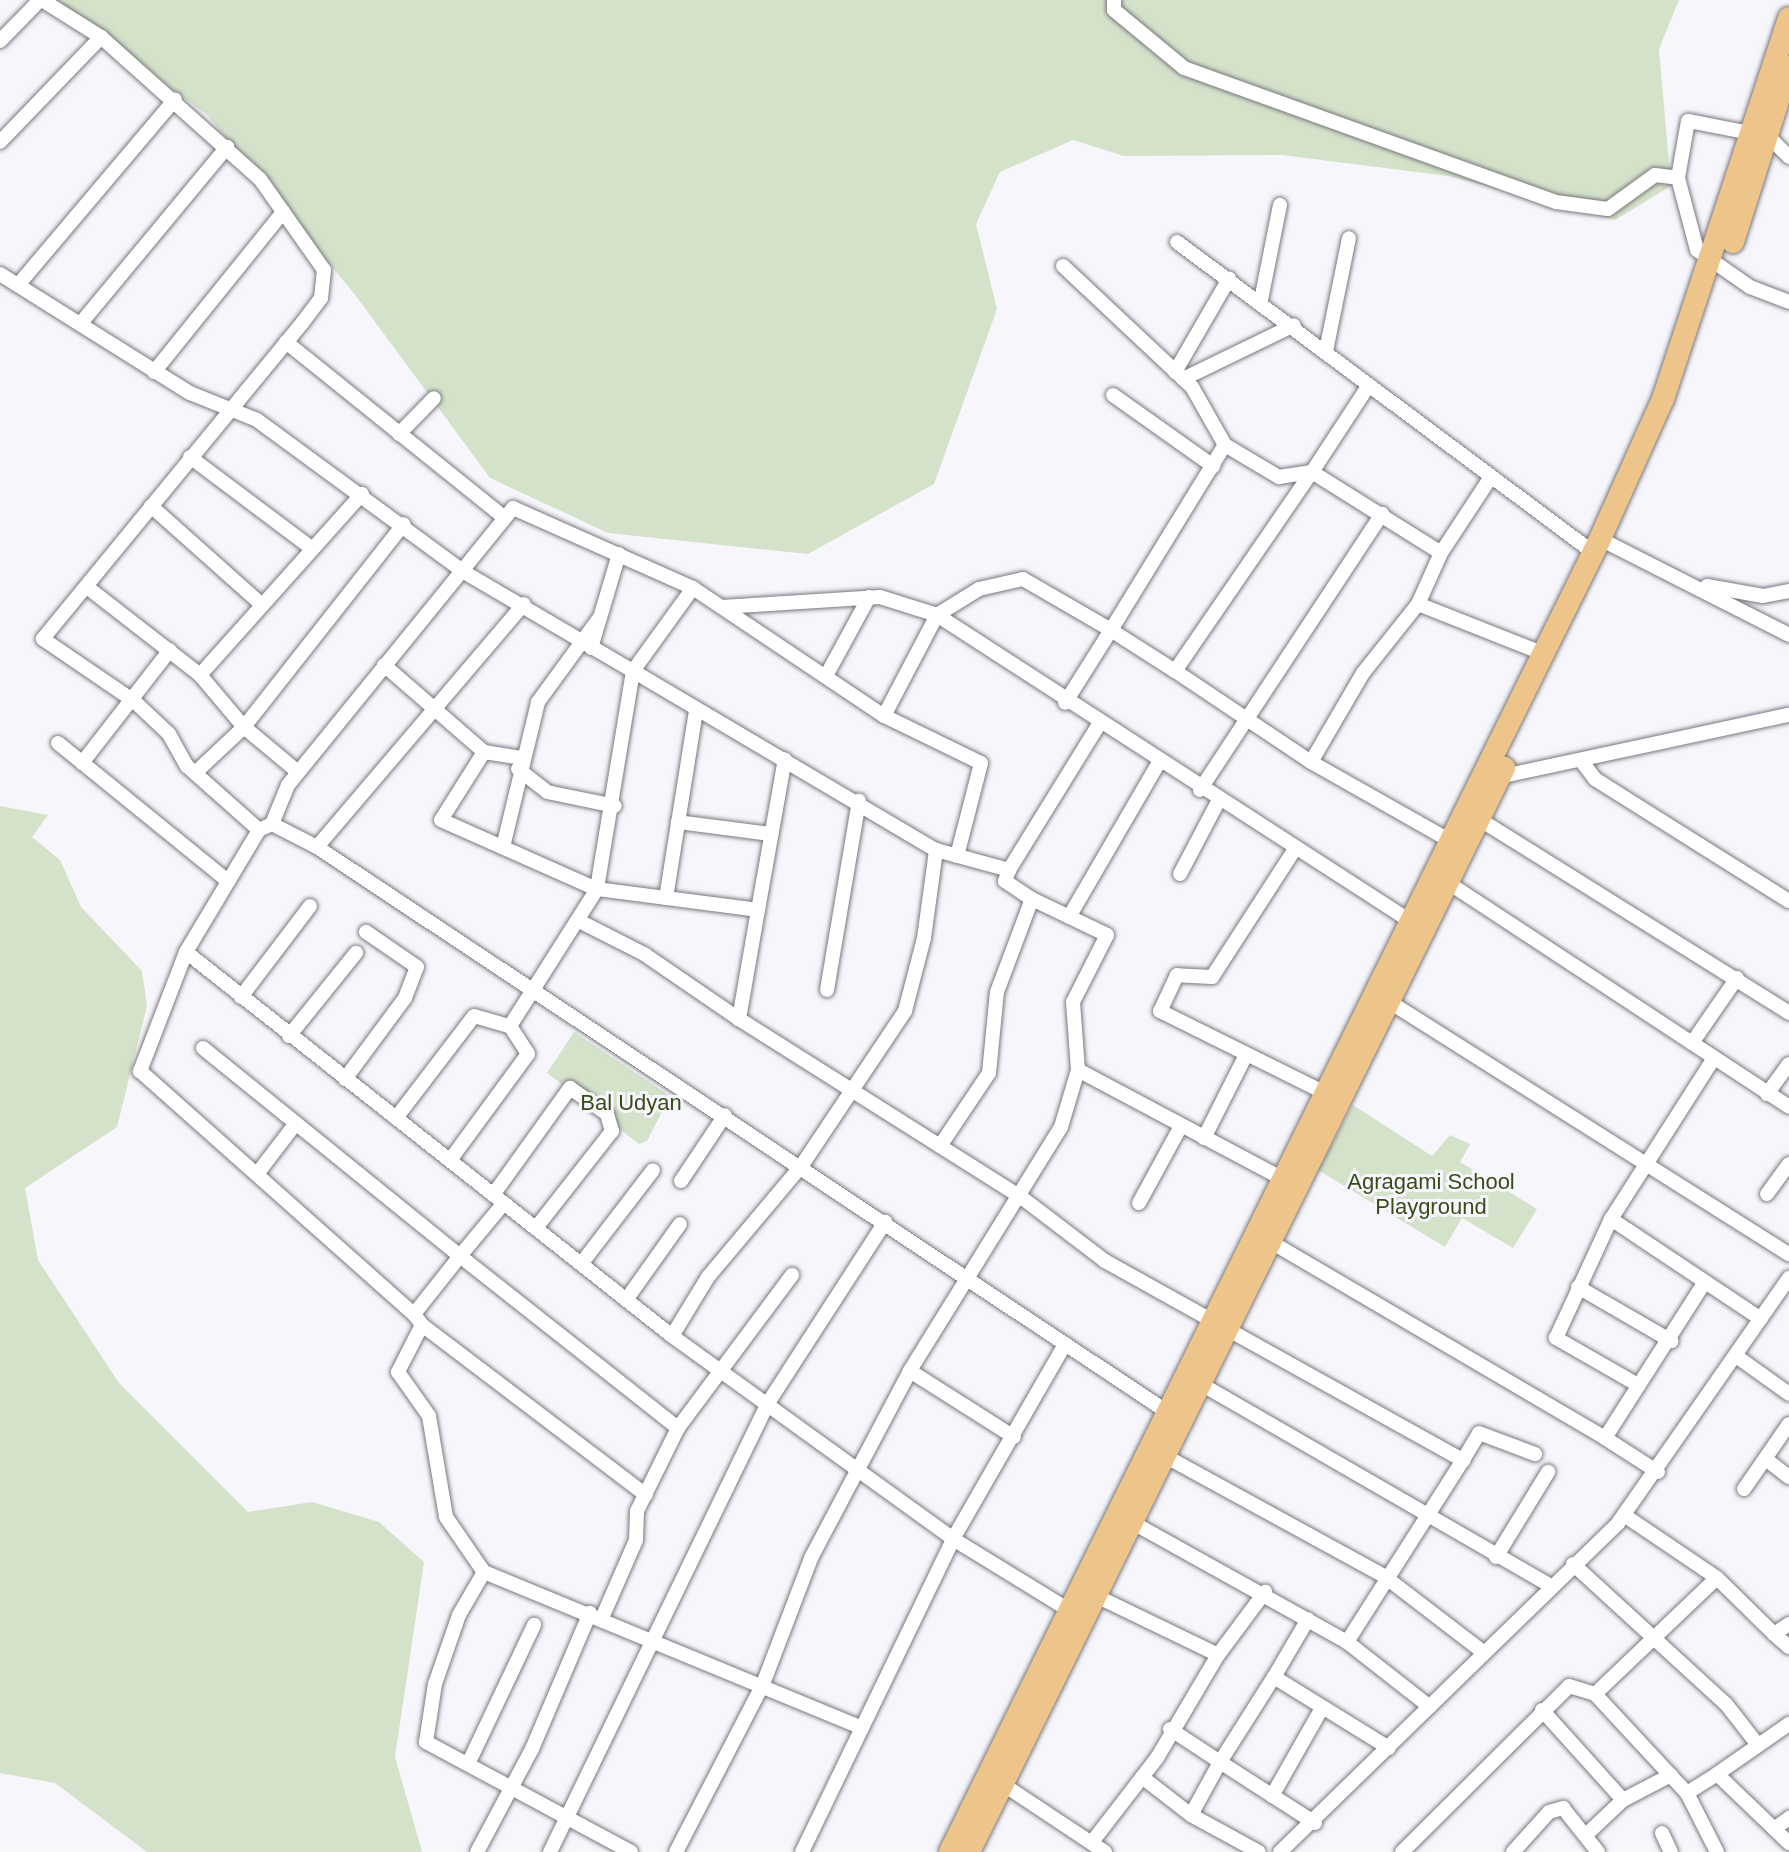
<!DOCTYPE html>
<style>
body{margin:0}
#map{position:relative;width:1789px;height:1852px;overflow:hidden;background:#f7f6fc;font-family:Helvetica,sans-serif}
div>[style]{position:absolute}
[style*='--x']{left:calc(var(--x)*1px);top:calc(var(--y)*1px);width:calc(var(--w)*1px);rotate:calc(var(--a)*1deg)}
.green>*{inset:0;background:#d5e2ca}
.roads{filter:drop-shadow(0 0 2px #78787d) drop-shadow(0 0 2px #78787d)}
.minor>*{height:14px;margin:-7px;padding:0 7px;transform-origin:7px;border-radius:7px;background:#fff}
.primary>*{height:22px;margin:-11px;padding:0 11px;transform-origin:11px;border-radius:11px;background:#edc58b}
span{translate:-50% -50%;white-space:nowrap;text-align:center;line-height:1.15;-webkit-text-stroke:6px #f7f6fc;paint-order:stroke}
.park-label{font-size:22px;color:#364d19}
</style>
<div id="map">
<div class="green">
<div style="clip-path:polygon(52px 0,1679px 0,1659px 49px,1671px 186px,1615px 220px,1448px 176px,1282px 155px,1124px 156px,1073px 140px,1000px 172px,976px 224px,997px 309px,934px 484px,808px 554px,608px 533px,490px 478px,356px 296px,207px 115px)"></div>
<div style="clip-path:polygon(0 806px,48px 815px,32px 837px,60px 860px,81px 907px,142px 971px,147px 1006px,117px 1127px,25px 1188px,38px 1260px,119px 1383px,248px 1512px,312px 1502px,379px 1522px,424px 1562px,395px 1757px,422px 1852px,147px 1852px,55px 1783px,0 1773px)"></div>
<div style="clip-path:polygon(574px 1032px,670px 1096px,647px 1141px,639px 1144px,547px 1073px)"></div>
<div style="clip-path:polygon(1353px 1105px,1432px 1156px,1450px 1135px,1470px 1144px,1460px 1162px,1537px 1209px,1513px 1248px,1462px 1218px,1445px 1247px,1318px 1170px)"></div>
</div>
<div class="roads">
<div class="minor">
<div style="--x:42;--y:0;--w:70;--a:32.1"></div>
<div style="--x:101;--y:37;--w:213;--a:41.8"></div>
<div style="--x:260;--y:179;--w:111;--a:54.9"></div>
<div style="--x:324;--y:270;--w:28;--a:96"></div>
<div style="--x:321;--y:298;--w:30;--a:127"></div>
<div style="--x:303;--y:322;--w:410;--a:129.4"></div>
<div style="--x:43;--y:639;--w:110;--a:34.3"></div>
<div style="--x:134;--y:701;--w:48;--a:43.3"></div>
<div style="--x:169;--y:734;--w:37;--a:61"></div>
<div style="--x:187;--y:766;--w:96;--a:41.6"></div>
<div style="--x:259;--y:830;--w:14;--a:-25"></div>
<div style="--x:1114;--y:0;--w:10;--a:90"></div>
<div style="--x:1114;--y:10;--w:91;--a:39.6"></div>
<div style="--x:1184;--y:68;--w:395;--a:19.8"></div>
<div style="--x:1556;--y:202;--w:52;--a:7.7"></div>
<div style="--x:1608;--y:209;--w:58;--a:-35.9"></div>
<div style="--x:1655;--y:175;--w:23;--a:7"></div>
<div style="--x:0;--y:41;--w:57;--a:-45.7"></div>
<div style="--x:1750;--y:133;--w:63;--a:-169"></div>
<div style="--x:1688;--y:121;--w:58;--a:100"></div>
<div style="--x:1678;--y:178;--w:74;--a:75.2"></div>
<div style="--x:1697;--y:250;--w:65;--a:34.9"></div>
<div style="--x:1750;--y:287;--w:42;--a:21"></div>
<div style="--x:1767;--y:135;--w:31;--a:45"></div>
<div style="--x:0;--y:142;--w:146;--a:-46.1"></div>
<div style="--x:1177;--y:242;--w:520;--a:36.72"></div>
<div style="--x:1063;--y:266;--w:177;--a:43.2"></div>
<div style="--x:1192;--y:387;--w:67;--a:60.4"></div>
<div style="--x:0;--y:274;--w:224;--a:32.1"></div>
<div style="--x:190;--y:393;--w:72;--a:21.9"></div>
<div style="--x:257;--y:420;--w:257;--a:36.3"></div>
<div style="--x:464;--y:572;--w:196;--a:30.4"></div>
<div style="--x:633;--y:671;--w:221;--a:99.4"></div>
<div style="--x:597;--y:889;--w:162;--a:7.4"></div>
<div style="--x:758;--y:910;--w:111;--a:99.9"></div>
<div style="--x:739;--y:1019;--w:333;--a:32.3"></div>
<div style="--x:1021;--y:1197;--w:106;--a:37.3"></div>
<div style="--x:1105;--y:1261;--w:410;--a:29.1"></div>
<div style="--x:1463;--y:1460;--w:216;--a:122.5"></div>
<div style="--x:1347;--y:1642;--w:245;--a:-150.9"></div>
<div style="--x:18;--y:285;--w:243;--a:-49.8"></div>
<div style="--x:1261;--y:300;--w:97;--a:-78.7"></div>
<div style="--x:81;--y:323;--w:229;--a:-50.3"></div>
<div style="--x:286;--y:342;--w:280;--a:38.8"></div>
<div style="--x:1326;--y:351;--w:115;--a:-78.5"></div>
<div style="--x:154;--y:372;--w:206;--a:-51.1"></div>
<div style="--x:1175;--y:372;--w:108;--a:-59.9"></div>
<div style="--x:1183;--y:379;--w:123;--a:-25.9"></div>
<div style="--x:1369;--y:385;--w:104;--a:123.2"></div>
<div style="--x:1312;--y:472;--w:152;--a:32.1"></div>
<div style="--x:1441;--y:553;--w:56;--a:114.3"></div>
<div style="--x:1418;--y:604;--w:136;--a:21.6"></div>
<div style="--x:1113;--y:395;--w:123;--a:35.4"></div>
<div style="--x:399;--y:434;--w:50;--a:-45.8"></div>
<div style="--x:190;--y:457;--w:151;--a:36.9"></div>
<div style="--x:151;--y:506;--w:146;--a:41.7"></div>
<div style="--x:1610;--y:544;--w:201;--a:26.9"></div>
<div style="--x:1441;--y:553;--w:91;--a:-56.7"></div>
<div style="--x:1707;--y:586;--w:57;--a:10.1"></div>
<div style="--x:1763;--y:596;--w:26;--a:-11"></div>
<div style="--x:87;--y:587;--w:143;--a:37.9"></div>
<div style="--x:200;--y:675;--w:243;--a:-48.2"></div>
<div style="--x:1418;--y:604;--w:88;--a:128.6"></div>
<div style="--x:1363;--y:673;--w:103;--a:120.3"></div>
<div style="--x:1311;--y:762;--w:159;--a:29.5"></div>
<div style="--x:722;--y:607;--w:158;--a:-3.6"></div>
<div style="--x:880;--y:597;--w:60;--a:17.5"></div>
<div style="--x:937;--y:615;--w:49;--a:-31.8"></div>
<div style="--x:979;--y:589;--w:45;--a:-12.8"></div>
<div style="--x:1023;--y:579;--w:102;--a:30.1"></div>
<div style="--x:1111;--y:630;--w:86;--a:122.2"></div>
<div style="--x:591;--y:648;--w:98;--a:-73.4"></div>
<div style="--x:384;--y:665;--w:133;--a:41"></div>
<div style="--x:484;--y:752;--w:36;--a:9"></div>
<div style="--x:1175;--y:671;--w:76;--a:-147.4"></div>
<div style="--x:1111;--y:630;--w:217;--a:-58.4"></div>
<div style="--x:1225;--y:445;--w:63;--a:30.7"></div>
<div style="--x:1279;--y:477;--w:33;--a:-9"></div>
<div style="--x:200;--y:675;--w:68;--a:49.8"></div>
<div style="--x:244;--y:727;--w:70;--a:39.8"></div>
<div style="--x:826;--y:676;--w:90;--a:-61.4"></div>
<div style="--x:884;--y:716;--w:114;--a:-62.3"></div>
<div style="--x:937;--y:615;--w:560;--a:32.9"></div>
<div style="--x:58;--y:743;--w:219;--a:39.1"></div>
<div style="--x:484;--y:752;--w:80;--a:122.3"></div>
<div style="--x:441;--y:820;--w:171;--a:23.9"></div>
<div style="--x:597;--y:889;--w:162;--a:122.4"></div>
<div style="--x:1311;--y:762;--w:164;--a:-146.2"></div>
<div style="--x:1175;--y:671;--w:242;--a:-55.5"></div>
<div style="--x:82;--y:763;--w:143;--a:-52.1"></div>
<div style="--x:1583;--y:763;--w:20;--a:53"></div>
<div style="--x:1595;--y:779;--w:229;--a:32.2"></div>
<div style="--x:518;--y:769;--w:37;--a:38"></div>
<div style="--x:547;--y:792;--w:69;--a:11.6"></div>
<div style="--x:195;--y:773;--w:67;--a:-43.2"></div>
<div style="--x:244;--y:727;--w:258;--a:-51.8"></div>
<div style="--x:1494;--y:778;--w:302;--a:-12.1"></div>
<div style="--x:1200;--y:790;--w:331;--a:-56.6"></div>
<div style="--x:1479;--y:819;--w:366;--a:32"></div>
<div style="--x:678;--y:822;--w:94;--a:7.4"></div>
<div style="--x:272;--y:824;--w:42;--a:-67.7"></div>
<div style="--x:288;--y:785;--w:357;--a:-50.9"></div>
<div style="--x:513;--y:508;--w:197;--a:24"></div>
<div style="--x:272;--y:824;--w:51;--a:27.1"></div>
<div style="--x:317;--y:847;--w:319;--a:-49.6"></div>
<div style="--x:259;--y:830;--w:142;--a:120.9"></div>
<div style="--x:186;--y:952;--w:128;--a:111.1"></div>
<div style="--x:140;--y:1071;--w:366;--a:41.6"></div>
<div style="--x:317;--y:847;--w:1023;--a:33.6"></div>
<div style="--x:503;--y:847;--w:149;--a:-76.4"></div>
<div style="--x:538;--y:702;--w:105;--a:-53.9"></div>
<div style="--x:1293;--y:852;--w:149;--a:122.9"></div>
<div style="--x:1212;--y:977;--w:35;--a:-177"></div>
<div style="--x:1177;--y:975;--w:40;--a:115"></div>
<div style="--x:1160;--y:1011;--w:180;--a:26.4"></div>
<div style="--x:957;--y:856;--w:96;--a:-75.5"></div>
<div style="--x:981;--y:763;--w:108;--a:-154.1"></div>
<div style="--x:884;--y:716;--w:230;--a:-146.2"></div>
<div style="--x:693;--y:588;--w:102;--a:125.9"></div>
<div style="--x:633;--y:671;--w:352;--a:30.6"></div>
<div style="--x:936;--y:850;--w:76;--a:15.3"></div>
<div style="--x:1009;--y:870;--w:12;--a:110"></div>
<div style="--x:1005;--y:881;--w:32;--a:34"></div>
<div style="--x:1032;--y:899;--w:83;--a:25.6"></div>
<div style="--x:1107;--y:935;--w:75;--a:116.9"></div>
<div style="--x:1073;--y:1002;--w:68;--a:85.8"></div>
<div style="--x:1078;--y:1070;--w:59;--a:106.6"></div>
<div style="--x:1061;--y:1127;--w:287;--a:121.8"></div>
<div style="--x:910;--y:1371;--w:123;--a:32.4"></div>
<div style="--x:1009;--y:870;--w:169;--a:-58.3"></div>
<div style="--x:1180;--y:874;--w:81;--a:-62.2"></div>
<div style="--x:1447;--y:882;--w:409;--a:33.3"></div>
<div style="--x:666;--y:898;--w:189;--a:-80.9"></div>
<div style="--x:758;--y:910;--w:153;--a:-79.9"></div>
<div style="--x:1069;--y:917;--w:177;--a:-59.8"></div>
<div style="--x:581;--y:922;--w:71;--a:26.9"></div>
<div style="--x:644;--y:954;--w:115;--a:34.4"></div>
<div style="--x:186;--y:952;--w:619;--a:38.31"></div>
<div style="--x:672;--y:1336;--w:347;--a:35.8"></div>
<div style="--x:953;--y:1539;--w:136;--a:31.5"></div>
<div style="--x:827;--y:990;--w:192;--a:-80.4"></div>
<div style="--x:241;--y:997;--w:114;--a:-52.8"></div>
<div style="--x:1385;--y:999;--w:478;--a:32.3"></div>
<div style="--x:289;--y:1036;--w:107;--a:-51.1"></div>
<div style="--x:1692;--y:1043;--w:79;--a:-55.3"></div>
<div style="--x:203;--y:1048;--w:331;--a:39"></div>
<div style="--x:460;--y:1256;--w:74;--a:128.4"></div>
<div style="--x:414;--y:1314;--w:14;--a:54"></div>
<div style="--x:422;--y:1325;--w:281;--a:37.2"></div>
<div style="--x:1078;--y:1070;--w:230;--a:28"></div>
<div style="--x:345;--y:1079;--w:101;--a:-53.5"></div>
<div style="--x:405;--y:998;--w:33;--a:-69"></div>
<div style="--x:417;--y:967;--w:62;--a:-145.5"></div>
<div style="--x:1767;--y:1094;--w:37;--a:-54"></div>
<div style="--x:396;--y:1118;--w:128;--a:-52.6"></div>
<div style="--x:474;--y:1016;--w:37;--a:16"></div>
<div style="--x:510;--y:1026;--w:33;--a:57"></div>
<div style="--x:528;--y:1054;--w:132;--a:126.3"></div>
<div style="--x:1204;--y:1138;--w:93;--a:-63.2"></div>
<div style="--x:940;--y:1146;--w:88;--a:-56.1"></div>
<div style="--x:989;--y:1073;--w:81;--a:-84.4"></div>
<div style="--x:997;--y:992;--w:99;--a:-69.4"></div>
<div style="--x:257;--y:1174;--w:64;--a:-52.6"></div>
<div style="--x:681;--y:1181;--w:79;--a:-56.3"></div>
<div style="--x:1767;--y:1194;--w:37;--a:-54"></div>
<div style="--x:493;--y:1195;--w:132;--a:-54.3"></div>
<div style="--x:570;--y:1088;--w:45;--a:35.1"></div>
<div style="--x:607;--y:1114;--w:18;--a:74"></div>
<div style="--x:612;--y:1131;--w:123;--a:128.1"></div>
<div style="--x:504;--y:1203;--w:69;--a:129.7"></div>
<div style="--x:460;--y:1256;--w:278;--a:38.3"></div>
<div style="--x:1139;--y:1203;--w:88;--a:-61.4"></div>
<div style="--x:1611;--y:1219;--w:180;--a:33.7"></div>
<div style="--x:1271;--y:1242;--w:387;--a:30.4"></div>
<div style="--x:1605;--y:1438;--w:184;--a:-57.4"></div>
<div style="--x:581;--y:1264;--w:118;--a:-52.5"></div>
<div style="--x:1578;--y:1287;--w:108;--a:30.1"></div>
<div style="--x:626;--y:1300;--w:93;--a:-54.6"></div>
<div style="--x:422;--y:1325;--w:53;--a:117.1"></div>
<div style="--x:398;--y:1372;--w:54;--a:54.8"></div>
<div style="--x:429;--y:1416;--w:102;--a:80.4"></div>
<div style="--x:446;--y:1517;--w:67;--a:55.4"></div>
<div style="--x:672;--y:1336;--w:69;--a:-58.6"></div>
<div style="--x:708;--y:1277;--w:146;--a:-50"></div>
<div style="--x:802;--y:1165;--w:185;--a:-56.2"></div>
<div style="--x:905;--y:1011;--w:75;--a:-75.4"></div>
<div style="--x:924;--y:938;--w:89;--a:-82.2"></div>
<div style="--x:1736;--y:1356;--w:65;--a:35.6"></div>
<div style="--x:1201;--y:1384;--w:402;--a:30"></div>
<div style="--x:1638;--y:1385;--w:95;--a:-150.2"></div>
<div style="--x:1556;--y:1338;--w:131;--a:-65.2"></div>
<div style="--x:1611;--y:1219;--w:191;--a:-57.4"></div>
<div style="--x:1605;--y:1438;--w:63;--a:32.7"></div>
<div style="--x:1165;--y:1456;--w:250;--a:28.7"></div>
<div style="--x:1384;--y:1576;--w:125;--a:37.5"></div>
<div style="--x:1463;--y:1460;--w:31;--a:-59"></div>
<div style="--x:1479;--y:1433;--w:60;--a:20.6"></div>
<div style="--x:1767;--y:1460;--w:28;--a:38"></div>
<div style="--x:1744;--y:1489;--w:79;--a:-55.3"></div>
<div style="--x:1624;--y:1515;--w:112;--a:34.1"></div>
<div style="--x:1496;--y:1557;--w:100;--a:-58.5"></div>
<div style="--x:1573;--y:1564;--w:207;--a:42.5"></div>
<div style="--x:1726;--y:1704;--w:52;--a:52"></div>
<div style="--x:1090;--y:1593;--w:142;--a:25.8"></div>
<div style="--x:1218;--y:1655;--w:79;--a:-53.3"></div>
<div style="--x:602;--y:1618;--w:85;--a:-66.4"></div>
<div style="--x:636;--y:1540;--w:29;--a:-88"></div>
<div style="--x:637;--y:1511;--w:93;--a:-63.7"></div>
<div style="--x:678;--y:1428;--w:191;--a:-53.3"></div>
<div style="--x:1789;--y:1624;--w:18;--a:146"></div>
<div style="--x:1774;--y:1634;--w:20;--a:41"></div>
<div style="--x:1347;--y:1642;--w:105;--a:38.1"></div>
<div style="--x:1274;--y:1677;--w:67;--a:-59.6"></div>
<div style="--x:1595;--y:1694;--w:135;--a:47.1"></div>
<div style="--x:1687;--y:1793;--w:66;--a:63"></div>
<div style="--x:1542;--y:1710;--w:121;--a:48"></div>
<div style="--x:1623;--y:1800;--w:54;--a:-27.5"></div>
<div style="--x:1170;--y:1729;--w:60;--a:33.4"></div>
<div style="--x:1220;--y:1762;--w:60;--a:118.7"></div>
<div style="--x:1191;--y:1815;--w:77;--a:28.6"></div>
<div style="--x:469;--y:1762;--w:152;--a:-64.6"></div>
<div style="--x:1717;--y:1774;--w:88;--a:-34.8"></div>
<div style="--x:1142;--y:1777;--w:62;--a:37.8"></div>
<div style="--x:1001;--y:1783;--w:125;--a:33.6"></div>
<div style="--x:1687;--y:1793;--w:36;--a:-32"></div>
<div style="--x:1717;--y:1774;--w:100;--a:43.8"></div>
<div style="--x:1272;--y:1796;--w:101;--a:-60.4"></div>
<div style="--x:1315;--y:1823;--w:113;--a:-147.3"></div>
<div style="--x:1220;--y:1762;--w:101;--a:-57.6"></div>
<div style="--x:1274;--y:1677;--w:135;--a:31.7"></div>
<div style="--x:1774;--y:1829;--w:19;--a:-36"></div>
<div style="--x:1662;--y:1833;--w:21;--a:65"></div>
<div style="--x:1587;--y:1834;--w:50;--a:-43.4"></div>
<div style="--x:1092;--y:1842;--w:106;--a:-52.3"></div>
<div style="--x:1157;--y:1758;--w:120;--a:-59.4"></div>
<div style="--x:477;--y:1852;--w:117;--a:-61.9"></div>
<div style="--x:532;--y:1749;--w:148;--a:-66.9"></div>
<div style="--x:550;--y:1852;--w:499;--a:-64.1"></div>
<div style="--x:768;--y:1403;--w:216;--a:-57.1"></div>
<div style="--x:631;--y:1852;--w:233;--a:-151.8"></div>
<div style="--x:426;--y:1742;--w:59;--a:-81.2"></div>
<div style="--x:435;--y:1684;--w:73;--a:-70.8"></div>
<div style="--x:459;--y:1615;--w:50;--a:-59.8"></div>
<div style="--x:484;--y:1572;--w:409;--a:22.4"></div>
<div style="--x:676;--y:1852;--w:189;--a:-62.6"></div>
<div style="--x:763;--y:1684;--w:135;--a:-69.1"></div>
<div style="--x:811;--y:1558;--w:212;--a:-62.1"></div>
<div style="--x:802;--y:1852;--w:348;--a:-64.2"></div>
<div style="--x:953;--y:1539;--w:225;--a:-60.1"></div>
<div style="--x:1280;--y:1852;--w:472;--a:-44.2"></div>
<div style="--x:1618;--y:1523;--w:299;--a:-55.1"></div>
<div style="--x:1402;--y:1852;--w:235;--a:-44.8"></div>
<div style="--x:1569;--y:1686;--w:27;--a:17"></div>
<div style="--x:1595;--y:1694;--w:168;--a:-43.6"></div>
<div style="--x:1717;--y:1578;--w:80;--a:44.5"></div>
<div style="--x:1513;--y:1852;--w:54;--a:-48"></div>
<div style="--x:1549;--y:1812;--w:15;--a:-16"></div>
<div style="--x:1563;--y:1808;--w:56;--a:51.5"></div>
</div>
<div class="primary">
<div style="--x:1733;--y:242;--w:184;--a:-72.3"></div>
<div style="--x:950;--y:1852;--w:1465;--a:-63.66"></div>
<div style="--x:1600;--y:539;--w:154;--a:-65.8"></div>
<div style="--x:1663;--y:399;--w:401;--a:-71.7"></div>
<div style="--x:969;--y:1852;--w:1209;--a:-63.73"></div>
</div>
</div>
<div class="park-label">
<span style="left:631px;top:1103px">Bal Udyan</span>
<span style="left:1431px;top:1194px">Agragami School<br>Playground</span>
</div>
</div>
